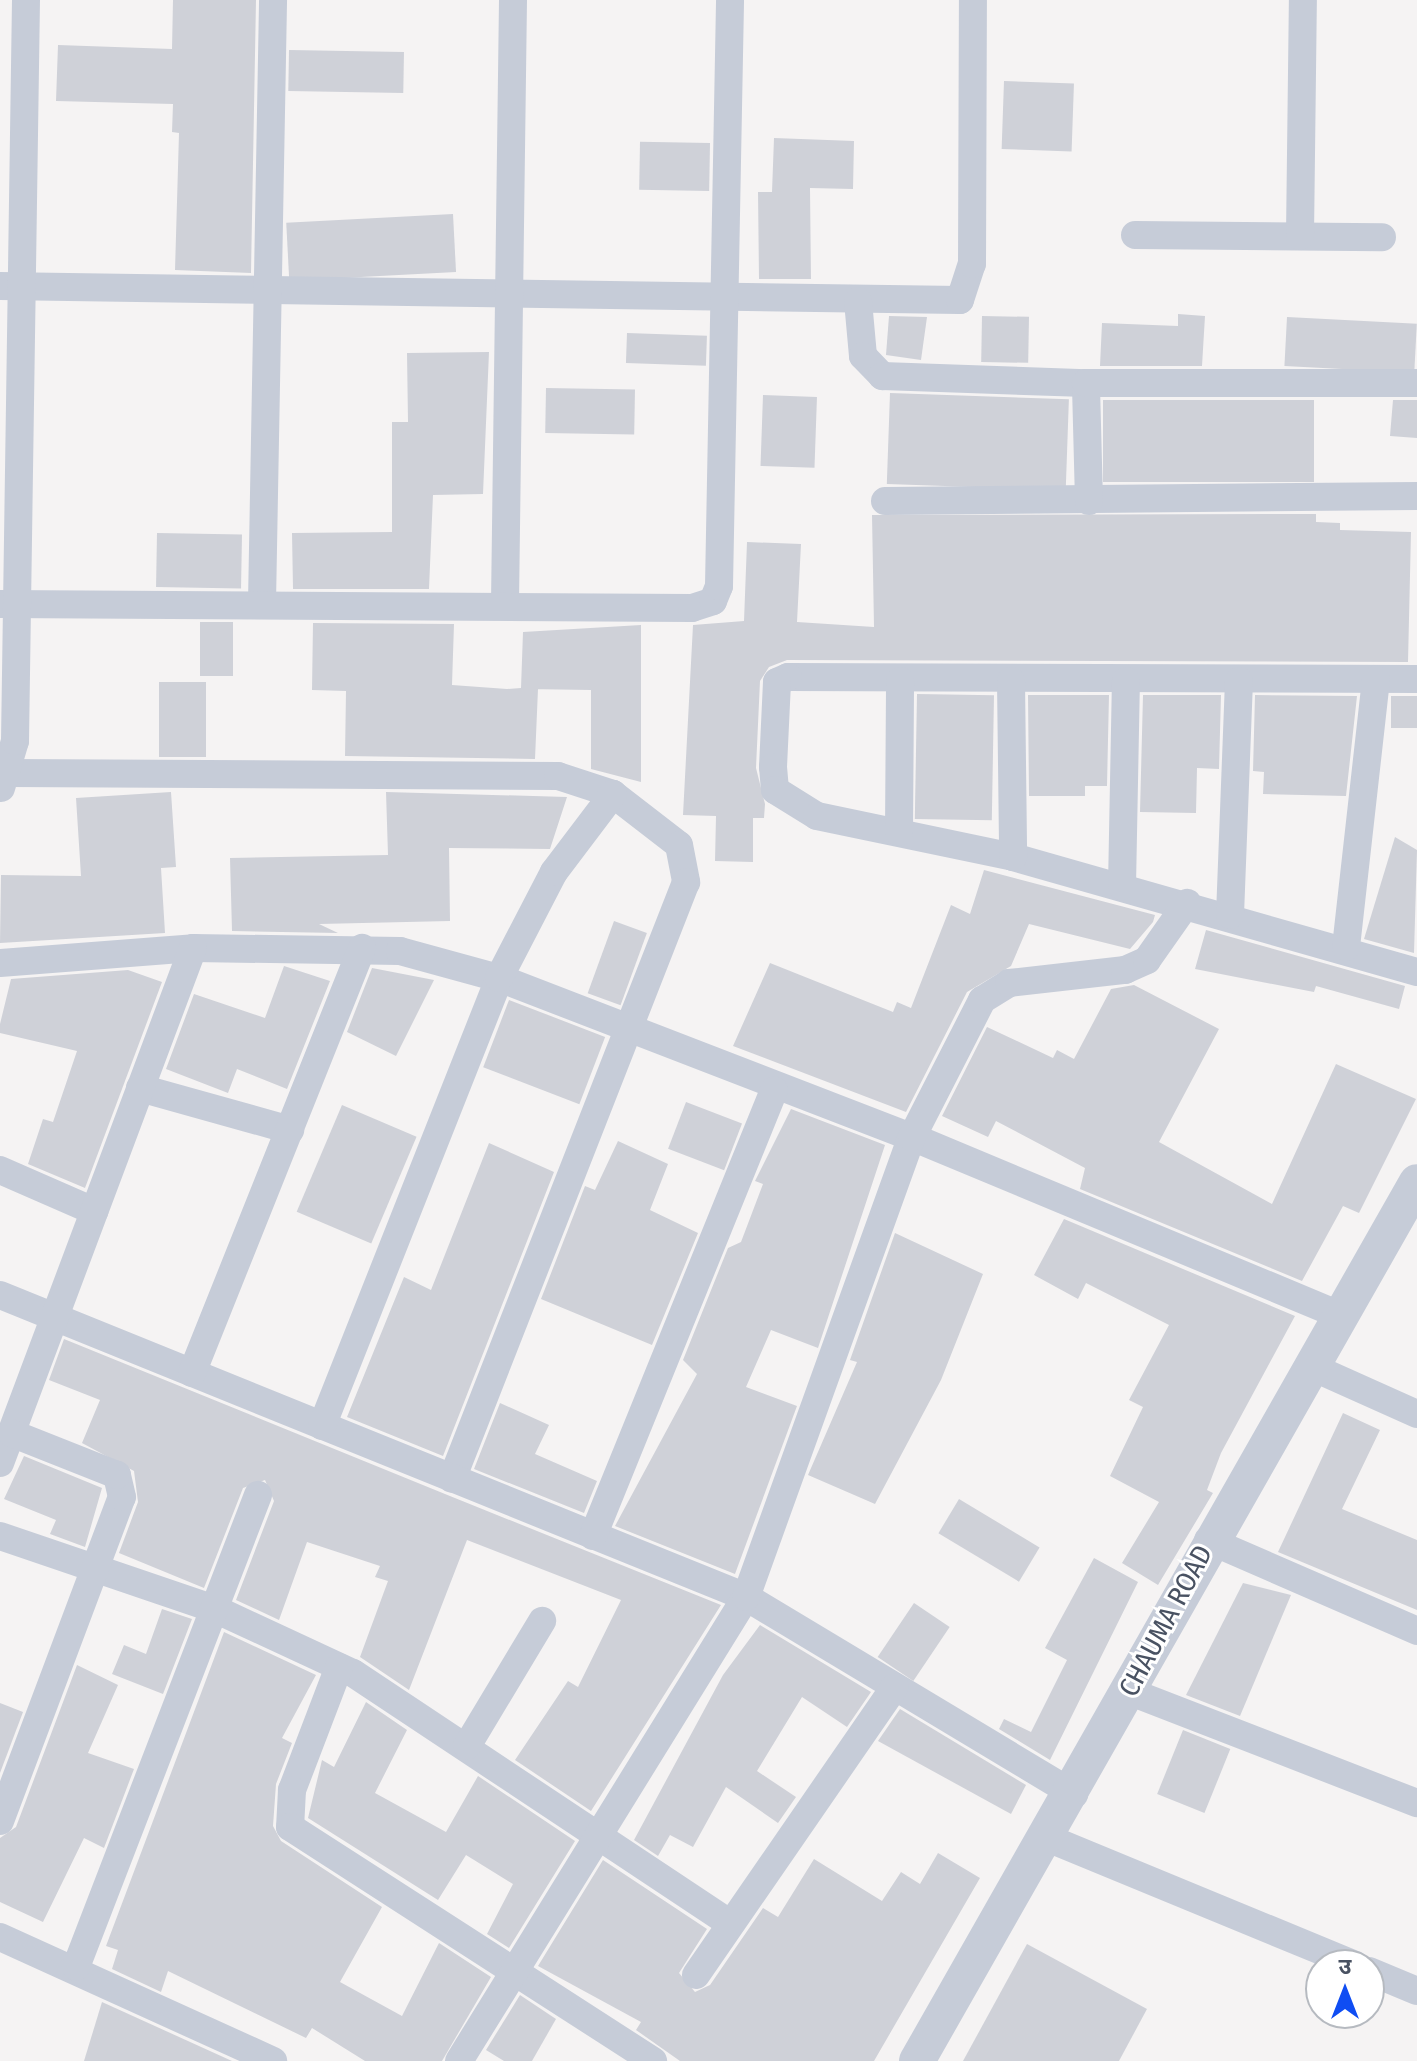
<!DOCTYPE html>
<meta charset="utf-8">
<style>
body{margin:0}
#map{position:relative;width:1417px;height:2061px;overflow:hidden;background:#f5f3f3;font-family:"Fira Sans Condensed","Noto Sans Devanagari",sans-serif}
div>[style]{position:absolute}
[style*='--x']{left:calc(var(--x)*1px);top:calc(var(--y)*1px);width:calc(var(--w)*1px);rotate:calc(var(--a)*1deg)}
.building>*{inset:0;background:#cfd1d8;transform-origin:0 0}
.minor>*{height:28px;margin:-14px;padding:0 14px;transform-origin:14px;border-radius:14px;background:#c6ccd8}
.tertiary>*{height:36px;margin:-18px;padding:0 18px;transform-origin:18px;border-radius:18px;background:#c6ccd8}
span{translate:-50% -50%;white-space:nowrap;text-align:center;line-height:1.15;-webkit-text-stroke:6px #fff;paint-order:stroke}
.street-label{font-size:28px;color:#495262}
.north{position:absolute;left:1305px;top:1949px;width:80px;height:80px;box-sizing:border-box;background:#fff;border:2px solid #b6bac0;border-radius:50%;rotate:0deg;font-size:22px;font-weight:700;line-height:32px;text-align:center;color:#495262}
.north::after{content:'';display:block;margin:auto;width:28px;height:36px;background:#0f4df3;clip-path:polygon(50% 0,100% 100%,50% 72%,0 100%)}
</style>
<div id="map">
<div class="building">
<div style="clip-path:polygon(173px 0,256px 0,251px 273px,175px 270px,179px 133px,172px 132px,173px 104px,56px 101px,58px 45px,172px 49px)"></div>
<div style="left:289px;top:50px;width:115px;height:41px;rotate:1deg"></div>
<div style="left:1004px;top:81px;width:70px;height:68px;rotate:2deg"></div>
<div style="clip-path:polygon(774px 138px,854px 141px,853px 189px,810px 188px,811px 279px,759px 279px,758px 192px,772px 192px)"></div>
<div style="left:710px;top:143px;width:48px;height:70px;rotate:91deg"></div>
<div style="left:453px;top:214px;width:58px;height:167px;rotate:87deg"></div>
<div style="clip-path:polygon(1178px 314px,1205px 316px,1202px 366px,1100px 366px,1102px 323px,1178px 326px)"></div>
<div style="clip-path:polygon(889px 316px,927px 317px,921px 360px,886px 355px)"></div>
<div style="left:982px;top:316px;width:47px;height:46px;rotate:1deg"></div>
<div style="left:1287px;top:317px;width:130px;height:49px;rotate:3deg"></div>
<div style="left:627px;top:333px;width:80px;height:30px;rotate:2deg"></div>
<div style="clip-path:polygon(489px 352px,483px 494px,433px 495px,429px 589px,293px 589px,292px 533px,392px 532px,392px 422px,408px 422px,407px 353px)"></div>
<div style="left:546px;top:388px;width:89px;height:45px;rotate:1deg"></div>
<div style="left:890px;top:393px;width:179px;height:91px;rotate:2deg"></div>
<div style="left:763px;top:395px;width:54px;height:71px;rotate:2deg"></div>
<div style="left:1103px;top:400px;width:211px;height:82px"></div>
<div style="clip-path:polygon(1393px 400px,1417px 400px,1417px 438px,1390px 436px)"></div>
<div style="clip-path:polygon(1316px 514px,1316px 522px,1340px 523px,1340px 530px,1411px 532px,1408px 662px,787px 660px,769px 667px,760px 681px,756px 768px,765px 804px,764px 818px,753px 818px,753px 862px,715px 861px,716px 816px,683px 815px,693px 625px,744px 621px,747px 542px,801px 544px,797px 622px,874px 627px,872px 515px)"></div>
<div style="left:157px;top:533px;width:85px;height:54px;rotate:1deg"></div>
<div style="left:200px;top:622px;width:33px;height:54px"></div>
<div style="clip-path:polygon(313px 623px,454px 624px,452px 685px,507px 689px,521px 688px,523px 632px,641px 625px,641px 782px,591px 769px,591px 690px,527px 689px,538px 689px,535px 759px,345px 756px,346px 691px,312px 690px)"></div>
<div style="left:159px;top:682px;width:47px;height:75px"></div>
<div style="left:917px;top:694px;width:77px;height:125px;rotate:1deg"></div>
<div style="clip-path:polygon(1028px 695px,1109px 695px,1107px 786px,1085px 786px,1085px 796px,1029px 796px)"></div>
<div style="clip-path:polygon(1143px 695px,1221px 695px,1219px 769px,1197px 768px,1196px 813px,1140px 812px)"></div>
<div style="clip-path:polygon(1255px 695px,1357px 696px,1346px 796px,1263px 794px,1264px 772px,1253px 771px)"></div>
<div style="left:1391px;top:696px;width:26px;height:32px"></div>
<div style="clip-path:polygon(171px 792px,176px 867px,161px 868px,165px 933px,0 943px,1px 875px,81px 876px,76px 798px)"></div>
<div style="clip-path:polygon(386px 792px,567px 797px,550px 849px,449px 848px,450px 921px,319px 924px,338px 933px,232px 931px,230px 858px,388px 855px)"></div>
<div style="clip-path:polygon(1395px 837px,1417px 850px,1414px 953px,1364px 939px)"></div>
<div style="clip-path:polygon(984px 870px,1155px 915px,1153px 922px,1130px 949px,1029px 924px,1011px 966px,967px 992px,906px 1112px,733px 1046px,770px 963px,893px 1012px,897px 1002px,911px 1008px,951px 905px,970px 914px)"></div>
<div style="left:614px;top:921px;width:35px;height:77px;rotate:20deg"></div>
<div style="clip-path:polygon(1206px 930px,1405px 986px,1399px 1009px,1316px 986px,1314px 992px,1195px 969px)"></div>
<div style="clip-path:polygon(284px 966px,330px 981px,287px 1089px,237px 1069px,228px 1093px,166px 1069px,194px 994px,265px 1018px)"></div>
<div style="clip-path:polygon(372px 968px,434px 980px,396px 1056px,347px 1032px)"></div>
<div style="clip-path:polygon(128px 970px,162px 982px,85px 1188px,28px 1164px,43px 1119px,53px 1122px,77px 1051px,0 1033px,0 1024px,11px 979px)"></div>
<div style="clip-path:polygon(1134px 985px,1219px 1029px,1159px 1142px,1272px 1204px,1336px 1064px,1416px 1099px,1359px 1213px,1343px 1206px,1302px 1281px,1080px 1189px,1085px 1168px,996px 1121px,988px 1137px,942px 1116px,987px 1027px,1053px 1058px,1057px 1050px,1074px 1059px,1111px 989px)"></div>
<div style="left:509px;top:1000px;width:103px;height:72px;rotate:21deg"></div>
<div style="left:686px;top:1102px;width:60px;height:50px;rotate:21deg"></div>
<div style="left:342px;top:1105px;width:81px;height:116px;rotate:23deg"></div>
<div style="clip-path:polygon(791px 1109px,885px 1145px,818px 1348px,771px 1330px,746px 1387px,797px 1406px,735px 1574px,615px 1526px,697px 1374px,683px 1360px,728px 1248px,741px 1242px,763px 1184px,755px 1181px)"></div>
<div style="clip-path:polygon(618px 1141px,668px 1164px,650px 1210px,698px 1233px,652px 1345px,541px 1299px,585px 1186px,595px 1190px)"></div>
<div style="clip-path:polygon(489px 1143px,554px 1172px,443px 1456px,347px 1417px,404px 1277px,431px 1290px)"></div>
<div style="clip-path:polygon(1064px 1219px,1295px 1316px,1221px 1453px,1207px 1490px,1213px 1493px,1158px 1585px,1122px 1563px,1159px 1502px,1110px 1476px,1143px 1407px,1129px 1400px,1169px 1325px,1086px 1283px,1078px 1299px,1034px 1275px)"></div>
<div style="clip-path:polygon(895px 1233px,983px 1274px,941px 1380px,875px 1504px,808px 1475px,857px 1362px,850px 1360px)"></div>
<div style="clip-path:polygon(64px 1339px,445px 1494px,721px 1605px,591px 1811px,515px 1760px,568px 1681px,578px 1687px,621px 1600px,467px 1540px,409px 1690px,360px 1657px,388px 1581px,375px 1577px,380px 1566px,307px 1542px,279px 1620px,236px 1600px,274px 1501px,265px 1480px,243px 1488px,204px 1588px,119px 1553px,138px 1502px,134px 1471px,82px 1443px,100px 1400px,49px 1380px)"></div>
<div style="clip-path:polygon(500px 1403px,549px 1425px,535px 1454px,597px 1481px,584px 1513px,474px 1469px)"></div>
<div style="clip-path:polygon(1343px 1413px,1380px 1430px,1342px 1509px,1417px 1540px,1417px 1610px,1278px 1552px)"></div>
<div style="clip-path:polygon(24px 1456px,102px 1488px,85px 1547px,50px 1534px,56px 1520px,4px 1499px)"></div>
<div style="left:959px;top:1499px;width:94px;height:40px;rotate:31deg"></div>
<div style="clip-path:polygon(1094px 1558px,1138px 1582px,1050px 1760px,999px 1729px,1004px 1719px,1031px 1732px,1067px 1660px,1045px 1648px)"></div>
<div style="clip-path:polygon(1243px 1583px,1291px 1595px,1240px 1716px,1186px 1695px)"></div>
<div style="left:914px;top:1603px;width:43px;height:65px;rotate:34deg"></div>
<div style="clip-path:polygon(162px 1609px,192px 1619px,163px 1694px,112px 1674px,124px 1645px,146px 1654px)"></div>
<div style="clip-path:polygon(760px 1625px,871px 1692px,847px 1727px,802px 1697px,757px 1771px,796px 1797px,778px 1823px,726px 1787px,693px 1847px,670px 1835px,658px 1856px,634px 1840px,723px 1675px)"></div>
<div style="clip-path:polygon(224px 1632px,316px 1675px,282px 1738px,292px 1743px,276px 1784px,273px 1826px,281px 1841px,382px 1907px,340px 1982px,402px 2016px,439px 1943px,491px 1977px,442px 2061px,365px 2061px,312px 2028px,306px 2038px,168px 1971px,161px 1992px,112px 1969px,118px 1950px,106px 1946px)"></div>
<div style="clip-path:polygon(77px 1665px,118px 1685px,88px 1753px,134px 1769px,104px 1848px,84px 1838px,43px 1922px,0 1902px,0 1838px,16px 1827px)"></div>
<div style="clip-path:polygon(366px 1702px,407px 1730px,375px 1793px,446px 1832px,478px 1776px,575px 1841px,509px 1948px,487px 1934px,513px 1884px,466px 1855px,438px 1900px,308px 1818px,322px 1760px,334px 1767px)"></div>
<div style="clip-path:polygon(0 1703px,23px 1712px,0 1773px)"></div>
<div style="clip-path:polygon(900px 1709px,1026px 1785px,1011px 1814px,878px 1741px)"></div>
<div style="left:1183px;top:1730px;width:51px;height:69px;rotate:22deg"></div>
<div style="clip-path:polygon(938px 1853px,980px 1878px,874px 2061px,680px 2061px,636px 2030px,641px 2022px,538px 1966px,603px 1860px,707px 1929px,679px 1973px,695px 1992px,710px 1985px,763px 1908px,778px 1917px,814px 1859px,882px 1901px,901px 1872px,920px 1884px)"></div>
<div style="clip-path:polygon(1027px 1944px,1147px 2009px,1119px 2061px,963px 2061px)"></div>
<div style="clip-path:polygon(520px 1995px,556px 2019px,532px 2061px,504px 2061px,486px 2050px)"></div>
<div style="clip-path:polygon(102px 2002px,232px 2061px,84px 2061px)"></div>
</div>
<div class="minor">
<div style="--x:1135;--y:235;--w:247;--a:0.5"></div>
<div style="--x:1300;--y:236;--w:236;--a:-89.3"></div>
<div style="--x:0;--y:286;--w:960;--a:0.84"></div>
<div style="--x:960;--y:300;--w:38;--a:-72"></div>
<div style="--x:972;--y:264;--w:264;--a:-89.8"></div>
<div style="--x:858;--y:301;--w:55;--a:84.8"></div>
<div style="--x:863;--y:356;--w:28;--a:46"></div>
<div style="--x:882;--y:376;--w:204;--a:2"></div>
<div style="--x:885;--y:501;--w:532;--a:-0.54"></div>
<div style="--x:1089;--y:501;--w:118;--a:-91.5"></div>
<div style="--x:1086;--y:383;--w:331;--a:0"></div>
<div style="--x:262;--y:603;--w:603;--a:-88.95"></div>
<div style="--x:505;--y:603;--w:603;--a:-89.24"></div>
<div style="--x:0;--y:604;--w:692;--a:0.33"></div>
<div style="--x:692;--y:608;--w:22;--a:-18"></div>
<div style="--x:713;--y:601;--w:16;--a:-68"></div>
<div style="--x:719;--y:586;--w:586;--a:-88.92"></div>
<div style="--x:1417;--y:679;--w:629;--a:-179.82"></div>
<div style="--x:788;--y:677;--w:12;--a:156"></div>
<div style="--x:777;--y:682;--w:85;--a:92.7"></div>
<div style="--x:773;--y:767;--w:23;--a:85"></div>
<div style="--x:775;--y:790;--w:49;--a:31.8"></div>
<div style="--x:817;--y:816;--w:200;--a:11.8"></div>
<div style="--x:1013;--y:857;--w:420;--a:15.9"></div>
<div style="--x:1011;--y:681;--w:176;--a:89.3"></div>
<div style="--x:9;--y:773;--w:549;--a:0.31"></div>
<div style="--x:558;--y:776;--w:58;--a:18.1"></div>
<div style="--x:613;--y:794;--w:83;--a:37.7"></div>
<div style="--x:679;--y:845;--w:38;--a:79"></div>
<div style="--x:686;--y:882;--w:641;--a:111.4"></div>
<div style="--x:1;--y:788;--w:49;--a:-73.4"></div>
<div style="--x:15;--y:741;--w:741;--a:-89.15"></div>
<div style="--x:899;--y:832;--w:151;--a:-89.6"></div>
<div style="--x:1122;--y:886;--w:205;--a:-88.9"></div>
<div style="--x:1230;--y:915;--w:234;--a:-87.8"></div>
<div style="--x:1346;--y:947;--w:269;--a:-83.6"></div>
<div style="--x:0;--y:963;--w:194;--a:-4.4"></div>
<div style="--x:193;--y:948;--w:207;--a:0.8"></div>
<div style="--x:400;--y:951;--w:103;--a:15.3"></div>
<div style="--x:499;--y:978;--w:443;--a:21.1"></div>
<div style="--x:912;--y:1137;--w:466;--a:22.6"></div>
<div style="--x:140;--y:1088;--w:156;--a:15.6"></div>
<div style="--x:0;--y:1170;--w:103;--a:23.6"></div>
<div style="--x:0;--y:1295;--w:805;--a:22.04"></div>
<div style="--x:746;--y:1597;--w:383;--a:31"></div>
<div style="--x:1312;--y:1367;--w:115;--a:24.1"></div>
<div style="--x:192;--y:1373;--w:458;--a:-68.2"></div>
<div style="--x:322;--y:1426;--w:482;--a:-68.4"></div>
<div style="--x:499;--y:978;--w:119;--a:-62.6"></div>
<div style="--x:554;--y:872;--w:98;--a:-52.9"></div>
<div style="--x:0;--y:1463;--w:550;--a:-69.46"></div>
<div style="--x:0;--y:1536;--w:229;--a:18.8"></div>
<div style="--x:217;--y:1610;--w:150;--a:24.9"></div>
<div style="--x:353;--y:1673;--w:452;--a:33.6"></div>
<div style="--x:593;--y:1536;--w:481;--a:-67.9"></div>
<div style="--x:1208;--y:1540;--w:228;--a:23.5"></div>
<div style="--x:339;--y:1667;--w:132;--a:110.9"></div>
<div style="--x:292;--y:1790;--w:37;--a:93"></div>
<div style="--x:290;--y:1827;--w:432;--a:32.8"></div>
<div style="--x:1128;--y:1691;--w:310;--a:21.2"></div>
<div style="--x:467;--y:1746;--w:146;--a:-59"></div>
<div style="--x:0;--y:1821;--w:346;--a:-69.4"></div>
<div style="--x:122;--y:1497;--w:23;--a:-103"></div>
<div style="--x:117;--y:1475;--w:114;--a:-158.4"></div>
<div style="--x:1045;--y:1837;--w:335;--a:22.4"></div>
<div style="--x:0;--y:1937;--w:300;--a:24.4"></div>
<div style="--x:76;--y:1967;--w:506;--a:-68.91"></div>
<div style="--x:1369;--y:1971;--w:52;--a:22.6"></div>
<div style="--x:696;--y:1975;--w:350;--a:-55.4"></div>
<div style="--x:459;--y:2061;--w:546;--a:-58.26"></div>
<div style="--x:746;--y:1597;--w:489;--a:-70.2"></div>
<div style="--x:912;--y:1137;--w:154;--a:-62.9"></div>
<div style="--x:982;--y:1000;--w:32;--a:-32"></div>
<div style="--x:1009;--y:983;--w:117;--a:-6.4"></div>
<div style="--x:1125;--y:970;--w:24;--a:-24"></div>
<div style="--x:1147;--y:960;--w:70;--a:-54.9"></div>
</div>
<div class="tertiary">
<div style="--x:917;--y:2061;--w:1011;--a:-60.37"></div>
</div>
<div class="street-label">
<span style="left:1166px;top:1621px;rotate:-62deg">CHAUMA ROAD</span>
</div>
<div class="north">उ</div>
</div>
